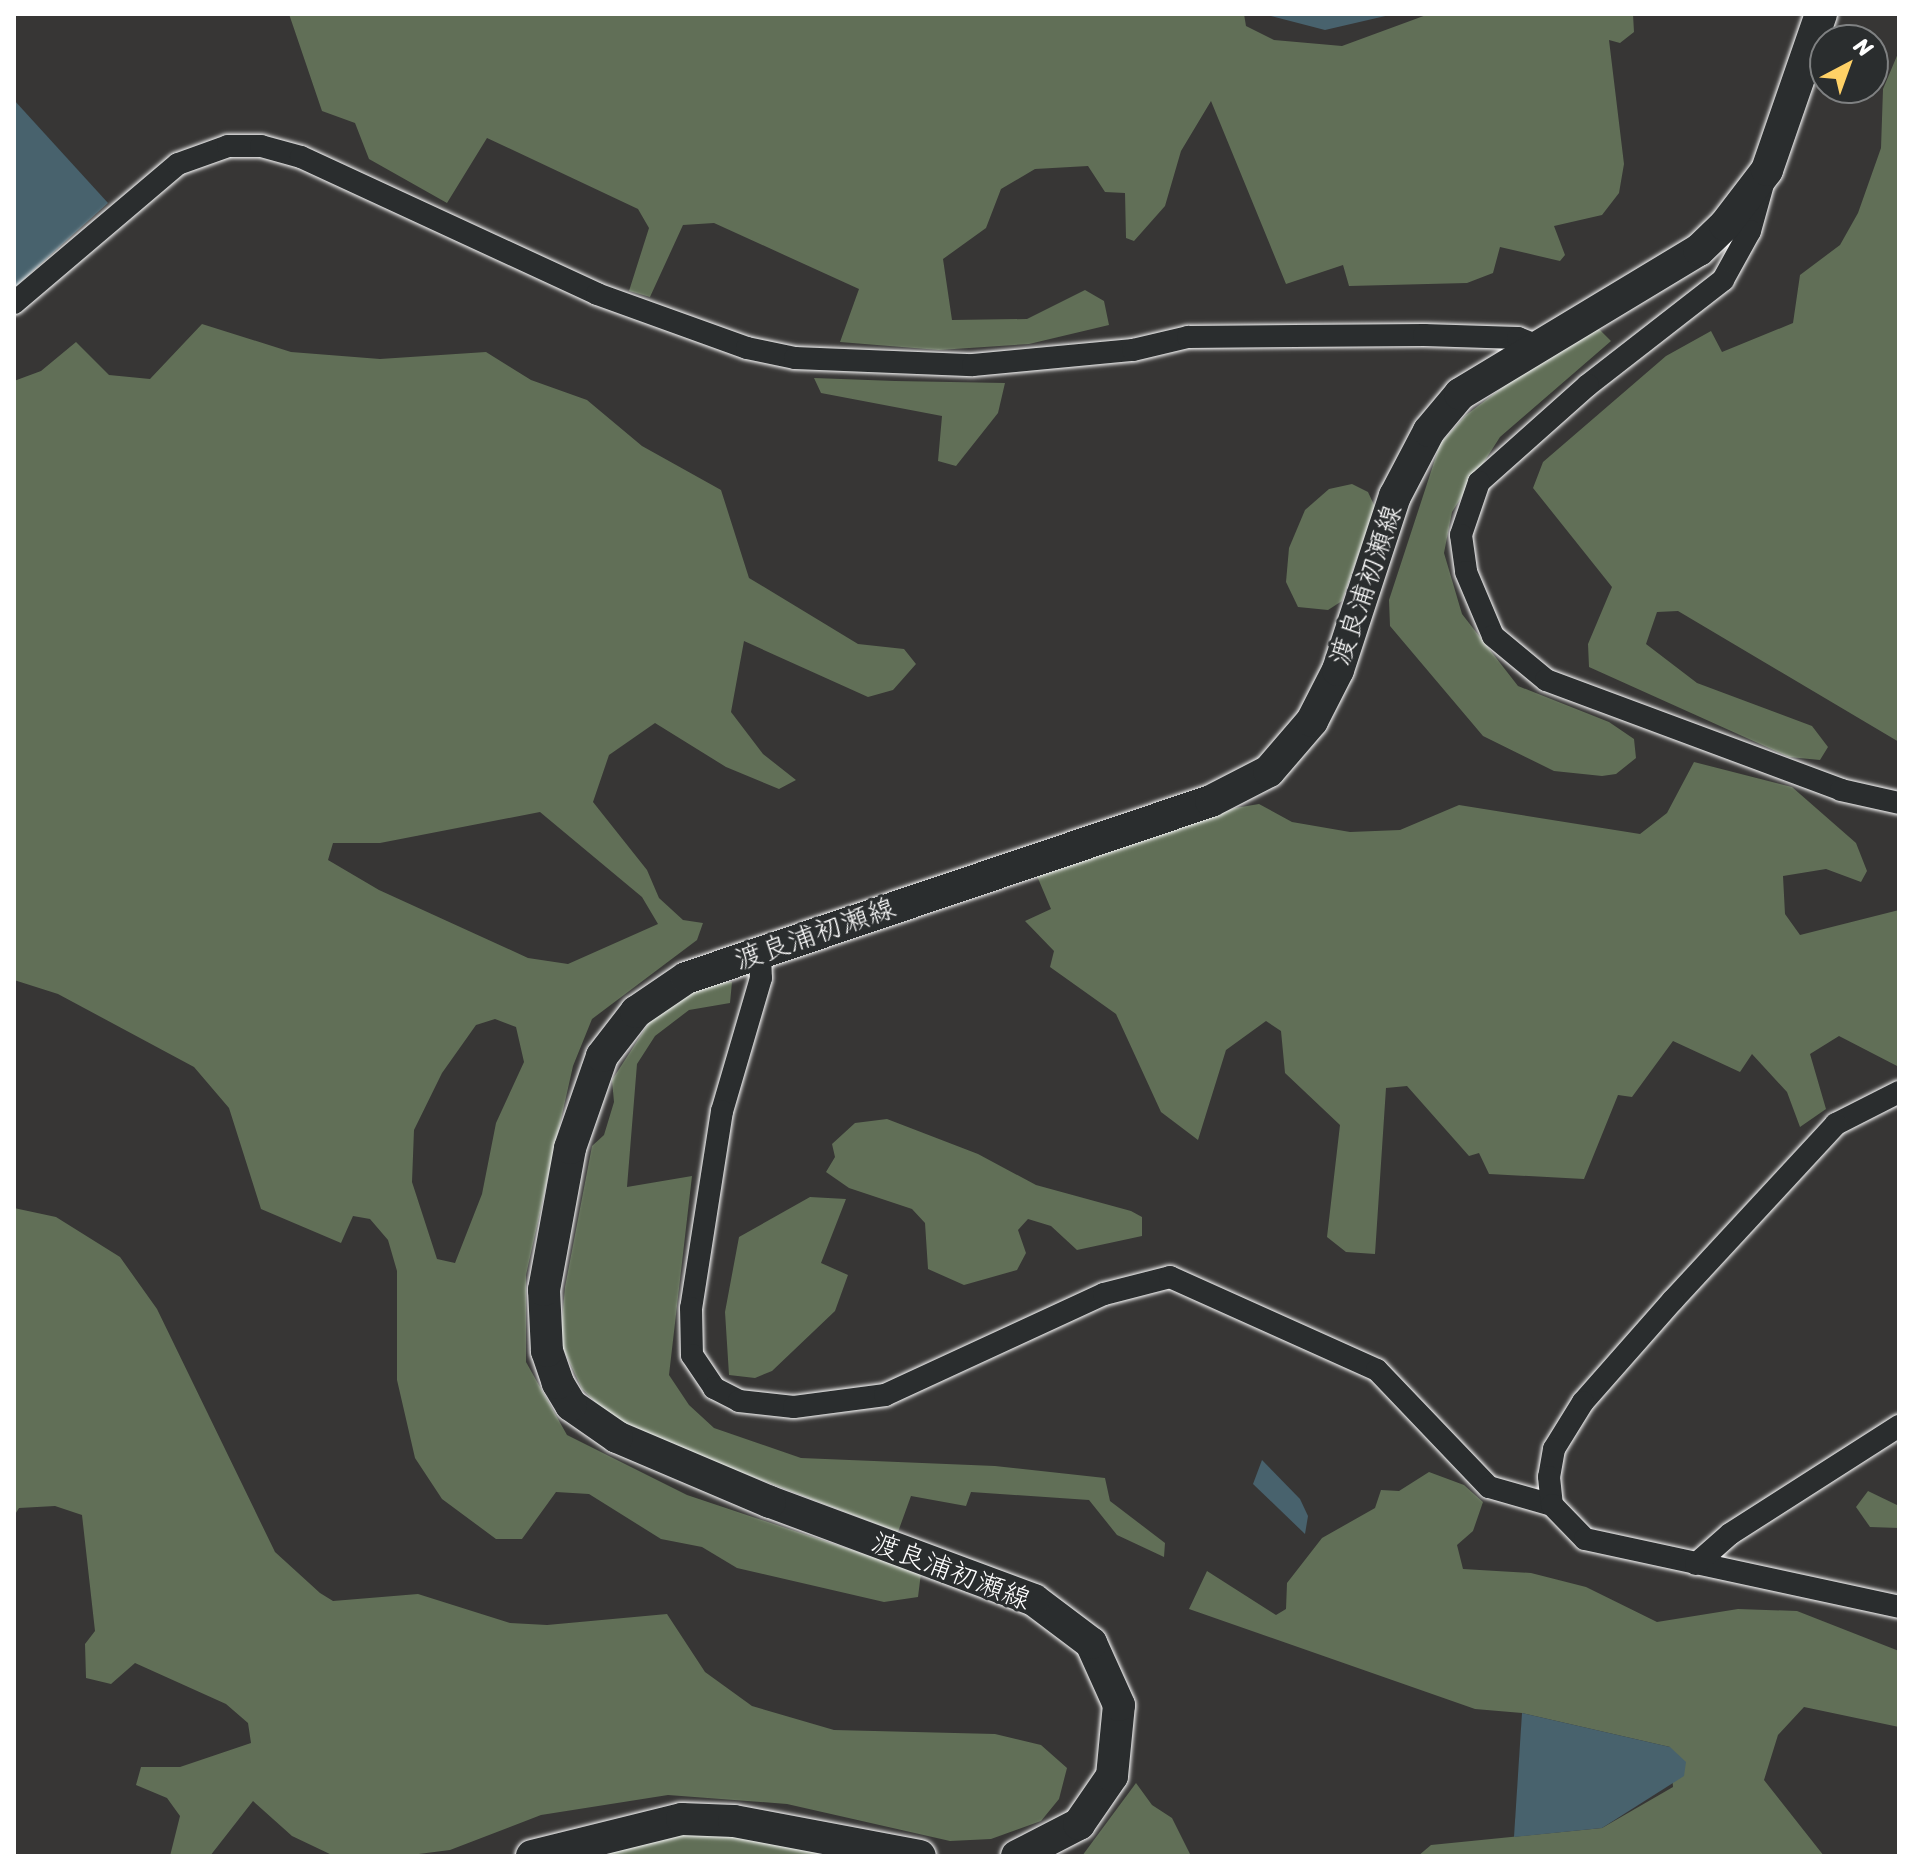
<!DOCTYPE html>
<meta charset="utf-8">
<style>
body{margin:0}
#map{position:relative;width:1913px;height:1870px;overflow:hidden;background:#373635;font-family:Sriracha,"Klee One",sans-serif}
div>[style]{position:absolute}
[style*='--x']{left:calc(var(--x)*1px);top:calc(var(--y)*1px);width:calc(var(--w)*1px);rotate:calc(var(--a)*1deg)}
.green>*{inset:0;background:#616f57}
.water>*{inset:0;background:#48626d}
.roads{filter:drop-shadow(0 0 2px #fff) drop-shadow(0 0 2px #fff)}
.street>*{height:22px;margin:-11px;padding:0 11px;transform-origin:11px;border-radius:11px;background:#2a2d2e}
.secondary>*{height:32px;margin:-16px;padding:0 16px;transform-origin:16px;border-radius:16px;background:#2a2d2e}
span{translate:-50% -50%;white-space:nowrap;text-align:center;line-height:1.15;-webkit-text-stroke:6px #2a2d2e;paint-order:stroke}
.street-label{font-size:28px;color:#fff}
.frame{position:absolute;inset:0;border:16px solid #fff;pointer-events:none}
.north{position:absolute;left:1809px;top:24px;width:80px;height:80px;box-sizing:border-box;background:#2a2d2e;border:2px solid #7f8182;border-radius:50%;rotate:41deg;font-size:22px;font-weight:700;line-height:32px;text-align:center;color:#fff}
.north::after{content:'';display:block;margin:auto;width:28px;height:36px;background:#ffd166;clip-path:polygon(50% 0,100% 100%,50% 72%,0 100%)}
</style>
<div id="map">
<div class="green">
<div style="clip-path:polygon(289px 14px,1244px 14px,1246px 26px,1274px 40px,1342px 46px,1429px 14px,1633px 14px,1634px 32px,1620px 43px,1609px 40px,1624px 164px,1619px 193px,1602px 215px,1554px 226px,1565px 255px,1560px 261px,1500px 247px,1493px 273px,1467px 283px,1349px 286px,1343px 265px,1286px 284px,1211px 101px,1181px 151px,1165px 206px,1134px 241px,1126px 238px,1125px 193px,1105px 192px,1088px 166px,1035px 169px,1001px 189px,986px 228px,943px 259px,952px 320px,1027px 319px,1085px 290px,1104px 301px,1109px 325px,1029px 344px,939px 350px,840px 342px,859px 289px,714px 223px,683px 225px,650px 297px,629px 291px,649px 228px,638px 209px,487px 138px,447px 203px,369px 159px,355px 123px,322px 111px)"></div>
<div style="clip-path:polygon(1899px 51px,1899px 742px,1678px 611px,1657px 612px,1646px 644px,1697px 683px,1812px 726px,1828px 747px,1820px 760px,1789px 757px,1589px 667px,1588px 644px,1612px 587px,1533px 488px,1543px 462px,1666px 356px,1711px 331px,1722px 352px,1793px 323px,1800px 275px,1840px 245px,1858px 213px,1881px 148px,1883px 89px)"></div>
<div style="clip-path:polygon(evenodd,202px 324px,291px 352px,380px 359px,486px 352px,531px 380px,587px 400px,642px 446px,721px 490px,749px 578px,858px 644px,904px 649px,916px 664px,893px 690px,868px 697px,744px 641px,731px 712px,763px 754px,796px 780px,779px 789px,726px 767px,655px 723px,609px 755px,593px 802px,647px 870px,659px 898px,683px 920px,703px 923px,697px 940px,592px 1019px,573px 1066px,526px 1275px,526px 1362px,567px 1435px,687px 1495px,921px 1573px,918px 1597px,884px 1602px,737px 1568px,702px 1547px,661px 1539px,589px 1494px,556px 1492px,522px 1539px,496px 1539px,442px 1499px,415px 1458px,397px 1380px,397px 1271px,388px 1240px,370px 1219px,353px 1216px,341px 1243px,261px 1209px,229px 1108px,194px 1067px,58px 994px,14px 980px,14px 381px,41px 371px,76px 342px,109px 375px,150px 379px,202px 324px,540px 812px,642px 897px,658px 924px,568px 964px,528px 958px,379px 890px,328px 860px,333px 843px,380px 843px,540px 812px,202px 324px,495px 1019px,516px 1027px,524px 1062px,496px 1123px,482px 1194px,455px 1263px,437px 1259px,412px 1182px,414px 1130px,442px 1073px,476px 1025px,495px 1019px)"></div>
<div style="clip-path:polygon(1599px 329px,1611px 341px,1500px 437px,1452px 512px,1444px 553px,1462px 614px,1518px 686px,1609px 722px,1634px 739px,1636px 758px,1616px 774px,1602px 776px,1554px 771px,1483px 736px,1390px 626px,1389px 600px,1440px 444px,1466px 415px,1564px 341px)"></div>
<div style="clip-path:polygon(814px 378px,895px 381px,1005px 383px,998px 413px,956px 466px,938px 461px,942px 416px,821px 393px)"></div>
<div style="clip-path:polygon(1352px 484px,1368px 492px,1375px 507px,1342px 601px,1328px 610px,1298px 607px,1286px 582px,1289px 548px,1305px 510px,1329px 489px)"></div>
<div style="clip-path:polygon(1694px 762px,1792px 787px,1856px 843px,1867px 871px,1861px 882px,1826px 869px,1783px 876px,1785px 914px,1800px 935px,1899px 910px,1899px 1067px,1839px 1036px,1810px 1054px,1826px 1109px,1800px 1127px,1787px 1092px,1752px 1054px,1740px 1072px,1673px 1041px,1632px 1097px,1618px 1095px,1584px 1179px,1489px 1174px,1479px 1153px,1469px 1156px,1407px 1086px,1386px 1088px,1375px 1254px,1346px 1252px,1327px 1237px,1340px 1125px,1285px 1073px,1281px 1031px,1266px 1021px,1226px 1050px,1198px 1140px,1161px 1112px,1116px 1014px,1050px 967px,1054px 951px,1025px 921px,1051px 909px,1037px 876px,1235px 808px,1259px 804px,1292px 822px,1350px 832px,1400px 830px,1459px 805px,1640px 834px,1667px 813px)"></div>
<div style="clip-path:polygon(703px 981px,732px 982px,730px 1003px,689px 1010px,655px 1036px,637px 1064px,627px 1187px,692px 1176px,669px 1375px,689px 1405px,714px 1428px,801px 1458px,995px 1466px,1105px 1478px,1110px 1501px,1165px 1543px,1164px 1557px,1117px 1535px,1089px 1500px,971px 1492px,966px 1506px,911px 1496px,898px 1532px,667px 1444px,612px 1418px,582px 1389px,560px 1342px,565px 1287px,592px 1146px,604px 1135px,614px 1102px,612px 1080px,652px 1018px)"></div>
<div style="clip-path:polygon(887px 1119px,978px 1154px,1036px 1185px,1131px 1211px,1142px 1217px,1142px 1236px,1077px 1250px,1051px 1226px,1028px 1219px,1018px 1230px,1026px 1253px,1017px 1270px,964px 1285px,928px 1269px,925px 1223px,912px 1209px,849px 1188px,826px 1172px,835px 1157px,832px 1144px,855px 1123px)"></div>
<div style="clip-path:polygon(810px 1197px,846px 1199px,821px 1263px,848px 1275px,835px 1311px,772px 1371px,755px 1378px,729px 1375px,725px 1312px,739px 1237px)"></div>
<div style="clip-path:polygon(14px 1208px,56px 1217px,120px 1257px,157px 1309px,275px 1552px,320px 1593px,333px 1601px,418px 1594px,510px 1623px,547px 1625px,667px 1614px,705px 1672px,752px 1706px,834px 1730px,995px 1734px,1041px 1745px,1067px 1768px,1059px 1799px,1041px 1821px,991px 1839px,950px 1841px,787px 1804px,668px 1795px,541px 1815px,450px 1850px,403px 1856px,334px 1856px,292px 1836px,253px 1801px,210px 1856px,170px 1856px,180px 1816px,167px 1798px,136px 1785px,141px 1767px,180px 1767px,251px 1743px,248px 1723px,226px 1704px,135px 1663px,111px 1684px,86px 1678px,85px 1644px,95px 1631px,82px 1515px,55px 1506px,19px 1508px,14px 1516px)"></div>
<div style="clip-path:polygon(1429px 1472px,1464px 1485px,1483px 1502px,1473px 1531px,1457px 1545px,1463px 1569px,1531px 1573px,1586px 1587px,1657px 1622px,1738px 1609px,1797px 1611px,1899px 1651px,1899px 1727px,1804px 1707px,1778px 1735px,1764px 1780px,1824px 1856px,1418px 1856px,1431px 1845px,1602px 1828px,1673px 1787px,1670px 1747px,1522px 1713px,1475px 1709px,1189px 1609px,1207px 1571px,1276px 1615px,1286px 1609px,1287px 1583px,1322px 1538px,1375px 1508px,1381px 1490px,1399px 1491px)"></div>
<div style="clip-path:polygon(1868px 1491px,1899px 1506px,1899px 1528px,1870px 1527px,1856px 1507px)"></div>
<div style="clip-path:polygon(1136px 1783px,1152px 1805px,1172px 1818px,1191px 1856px,1082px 1856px)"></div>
<div style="clip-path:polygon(687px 1832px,757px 1837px,829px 1856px,585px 1856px)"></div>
</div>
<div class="water">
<div style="clip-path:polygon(1263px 14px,1394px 14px,1325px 30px)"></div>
<div style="clip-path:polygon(14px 100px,108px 203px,14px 288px)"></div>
<div style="clip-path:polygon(1262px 1460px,1300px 1499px,1308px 1516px,1305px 1534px,1253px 1484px)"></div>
<div style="clip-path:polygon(1522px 1713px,1670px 1747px,1686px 1762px,1684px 1776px,1602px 1828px,1514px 1837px)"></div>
</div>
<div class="roads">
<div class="street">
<div style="--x:1763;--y:184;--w:49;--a:105.5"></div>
<div style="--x:1750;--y:231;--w:56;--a:118.9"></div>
<div style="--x:1723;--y:280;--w:171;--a:142.1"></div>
<div style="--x:1588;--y:385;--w:146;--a:138.3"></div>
<div style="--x:1479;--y:482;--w:56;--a:108.8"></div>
<div style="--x:1461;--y:535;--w:37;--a:82"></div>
<div style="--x:1466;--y:572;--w:69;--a:67.1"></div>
<div style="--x:1493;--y:636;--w:69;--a:39.7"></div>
<div style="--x:1546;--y:680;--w:315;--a:20.4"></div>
<div style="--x:1841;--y:790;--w:59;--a:12.6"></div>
<div style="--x:14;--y:303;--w:215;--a:-40.3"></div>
<div style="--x:178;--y:164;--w:53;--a:-19.8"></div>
<div style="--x:228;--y:146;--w:33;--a:0"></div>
<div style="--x:261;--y:146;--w:41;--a:15.4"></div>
<div style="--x:301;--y:157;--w:326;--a:24.8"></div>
<div style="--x:597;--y:294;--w:159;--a:19.8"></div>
<div style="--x:747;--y:348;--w:49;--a:11.8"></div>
<div style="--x:795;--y:358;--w:178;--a:2.3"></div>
<div style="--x:973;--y:365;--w:161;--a:-5.4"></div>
<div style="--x:1133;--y:350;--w:57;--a:-13.3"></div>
<div style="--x:1188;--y:337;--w:236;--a:-0.5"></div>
<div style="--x:1424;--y:335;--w:94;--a:1.8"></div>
<div style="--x:1518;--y:338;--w:18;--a:22"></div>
<div style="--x:760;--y:952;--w:26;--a:88"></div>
<div style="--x:761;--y:978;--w:139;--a:106.3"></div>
<div style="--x:722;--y:1111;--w:199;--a:98.9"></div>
<div style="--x:691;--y:1308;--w:47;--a:88.8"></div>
<div style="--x:692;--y:1355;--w:40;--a:56"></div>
<div style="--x:714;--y:1388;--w:28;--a:27"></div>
<div style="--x:739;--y:1401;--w:55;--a:6.2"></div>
<div style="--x:794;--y:1407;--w:92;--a:-7.5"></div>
<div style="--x:885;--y:1395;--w:241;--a:-24.8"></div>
<div style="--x:1104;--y:1294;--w:68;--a:-14.4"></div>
<div style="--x:1170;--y:1277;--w:227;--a:24.2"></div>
<div style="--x:1377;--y:1370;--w:162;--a:46.3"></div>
<div style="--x:1489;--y:1487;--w:66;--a:15.9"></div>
<div style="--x:1899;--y:1092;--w:71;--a:153.1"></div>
<div style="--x:1836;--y:1124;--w:240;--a:132.8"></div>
<div style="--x:1673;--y:1300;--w:136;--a:131.4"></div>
<div style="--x:1583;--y:1402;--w:55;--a:121.7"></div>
<div style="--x:1554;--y:1449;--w:28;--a:100"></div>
<div style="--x:1549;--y:1477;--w:28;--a:84"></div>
<div style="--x:1552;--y:1505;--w:47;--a:45.9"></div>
<div style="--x:1585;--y:1539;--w:321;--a:12.2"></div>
<div style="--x:1696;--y:1564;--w:45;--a:-41.4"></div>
<div style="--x:1730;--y:1534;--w:201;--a:-32.6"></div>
</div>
<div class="secondary">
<div style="--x:532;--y:1856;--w:154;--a:-13.9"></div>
<div style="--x:682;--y:1819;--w:52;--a:2.2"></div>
<div style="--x:734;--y:1821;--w:189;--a:10.7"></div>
<div style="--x:1017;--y:1856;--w:70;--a:-27.3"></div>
<div style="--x:1079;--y:1824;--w:58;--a:-55.5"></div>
<div style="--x:1112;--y:1776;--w:71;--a:-84.4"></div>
<div style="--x:1119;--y:1705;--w:68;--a:-114.3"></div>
<div style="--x:1091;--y:1643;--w:71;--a:-143"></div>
<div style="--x:1034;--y:1600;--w:282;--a:-159.6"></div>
<div style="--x:770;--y:1502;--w:166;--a:-157"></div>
<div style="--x:617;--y:1437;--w:56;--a:-145.2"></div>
<div style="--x:571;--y:1405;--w:26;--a:-121"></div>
<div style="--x:558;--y:1383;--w:34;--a:-109"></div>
<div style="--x:547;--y:1351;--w:61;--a:-92.8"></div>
<div style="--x:544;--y:1290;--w:144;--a:-79.6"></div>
<div style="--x:570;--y:1148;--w:97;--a:-70.8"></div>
<div style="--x:602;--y:1056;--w:56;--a:-52.3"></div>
<div style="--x:636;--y:1012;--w:60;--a:-34.2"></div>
<div style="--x:686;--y:978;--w:554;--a:-18.63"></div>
<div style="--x:1211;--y:801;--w:65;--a:-27.3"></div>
<div style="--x:1269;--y:771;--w:66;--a:-49.3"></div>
<div style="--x:1312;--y:721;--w:57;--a:-63"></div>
<div style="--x:1338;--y:670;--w:183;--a:-71.9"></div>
<div style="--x:1395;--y:496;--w:73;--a:-62.4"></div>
<div style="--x:1429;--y:431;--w:48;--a:-50"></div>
<div style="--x:1460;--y:394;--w:279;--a:-31.1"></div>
<div style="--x:1699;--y:250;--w:36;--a:-44"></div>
<div style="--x:1725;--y:225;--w:69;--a:-52.6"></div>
<div style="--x:1767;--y:170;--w:165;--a:-70.9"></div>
</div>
</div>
<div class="street-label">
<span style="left:1366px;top:585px;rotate:-71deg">渡良浦初瀬線</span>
<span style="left:815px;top:934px;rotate:-19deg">渡良浦初瀬線</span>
<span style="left:951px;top:1571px;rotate:21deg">渡良浦初瀬線</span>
</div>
<div class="frame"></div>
<div class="north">N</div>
</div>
